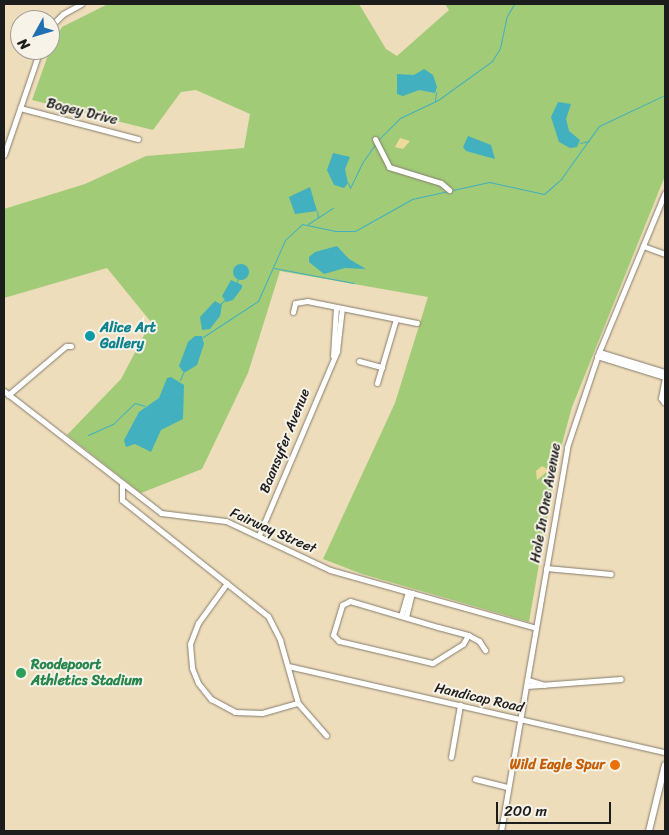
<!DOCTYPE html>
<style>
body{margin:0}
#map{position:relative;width:669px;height:835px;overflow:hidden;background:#edb;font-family:Sriracha,sans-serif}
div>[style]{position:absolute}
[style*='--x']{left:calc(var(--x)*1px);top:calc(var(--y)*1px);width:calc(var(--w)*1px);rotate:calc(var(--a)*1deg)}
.green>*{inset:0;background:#a1cb77}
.sand>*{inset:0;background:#eeda9e}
.water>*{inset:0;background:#42b0be}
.round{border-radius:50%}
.stream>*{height:1px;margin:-0.5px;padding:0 0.5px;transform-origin:0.5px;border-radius:0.5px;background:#42b0be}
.roads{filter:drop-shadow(0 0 1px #857c6c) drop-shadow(0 0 1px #857c6c)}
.minor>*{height:5px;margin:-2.5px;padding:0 2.5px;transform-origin:2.5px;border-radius:2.5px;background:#fff}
.major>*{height:6px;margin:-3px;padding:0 3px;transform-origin:3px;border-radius:3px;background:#fff}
.dots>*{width:14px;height:14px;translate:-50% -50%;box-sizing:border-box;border:2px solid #f7f3e8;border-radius:50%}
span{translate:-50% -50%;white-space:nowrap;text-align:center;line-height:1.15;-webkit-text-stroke:4px #f7f3e8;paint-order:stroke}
.street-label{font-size:14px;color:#1c1c1c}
.culture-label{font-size:14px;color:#0d838f;font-weight:700}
.left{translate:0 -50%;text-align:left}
.leisure-label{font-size:14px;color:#27864d;font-weight:700}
.food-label{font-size:14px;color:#c56008;font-weight:700}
.right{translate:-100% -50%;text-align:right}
.frame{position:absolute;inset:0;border:5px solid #1c1c1c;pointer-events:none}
.north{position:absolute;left:10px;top:10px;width:50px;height:50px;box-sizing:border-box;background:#f7f3e8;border:1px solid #9f9d96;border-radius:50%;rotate:231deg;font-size:14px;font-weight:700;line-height:20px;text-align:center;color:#1c1c1c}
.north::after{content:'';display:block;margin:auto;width:18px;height:22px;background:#1f6fb2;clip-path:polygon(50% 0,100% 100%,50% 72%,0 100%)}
.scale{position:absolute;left:496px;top:802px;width:115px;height:22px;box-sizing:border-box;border:2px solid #1c1c1c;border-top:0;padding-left:6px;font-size:15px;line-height:18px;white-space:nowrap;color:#1c1c1c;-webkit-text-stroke:4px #f7f3e8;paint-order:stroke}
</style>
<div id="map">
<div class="green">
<div style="clip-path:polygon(108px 4px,359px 4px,386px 49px,397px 56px,449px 10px,445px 4px,665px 4px,665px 176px,572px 407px,556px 466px,529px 622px,362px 574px,323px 559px,395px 403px,428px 297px,280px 271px,248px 373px,202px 469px,141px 493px,67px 435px,121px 379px,151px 322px,107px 268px,4px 298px,4px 209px,85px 184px,146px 156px,244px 148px,250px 114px,196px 90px,181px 92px,153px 130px,32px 100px,52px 44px,62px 27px)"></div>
</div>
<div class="sand">
<div style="clip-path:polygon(400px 138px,410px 141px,403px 149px,395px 147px)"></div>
<div style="clip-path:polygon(542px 466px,549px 470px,537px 480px,536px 471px)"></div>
</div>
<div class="water">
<div style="clip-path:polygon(424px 69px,433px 75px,437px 87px,435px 93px,419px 90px,403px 96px,397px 94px,397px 74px,414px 75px)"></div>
<div style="clip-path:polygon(558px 102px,571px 104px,566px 119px,569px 131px,580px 140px,577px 147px,570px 148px,559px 142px,551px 117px)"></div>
<div style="clip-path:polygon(468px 136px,491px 145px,495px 159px,466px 151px,463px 147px)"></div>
<div style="clip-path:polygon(333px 153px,350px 157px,345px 169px,348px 183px,344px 188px,334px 185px,327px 170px)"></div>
<div style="clip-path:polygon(310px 187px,317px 211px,295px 214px,289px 197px)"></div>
<div style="clip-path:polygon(337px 246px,349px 259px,366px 269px,345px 268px,324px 274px,309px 262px,309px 257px,315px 252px)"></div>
<div class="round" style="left:233px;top:264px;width:16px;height:16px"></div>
<div style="clip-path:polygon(231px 280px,242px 285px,242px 288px,233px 300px,226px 302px,222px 296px)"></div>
<div style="clip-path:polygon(215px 301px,222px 305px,220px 316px,210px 329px,202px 330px,200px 317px)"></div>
<div style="clip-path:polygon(195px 336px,202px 336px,204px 344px,197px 365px,184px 373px,179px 366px,188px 342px)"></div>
<div style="clip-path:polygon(171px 377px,184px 385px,183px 419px,161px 430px,151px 452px,135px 444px,126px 447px,124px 440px,139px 412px,159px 398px,167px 378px)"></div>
</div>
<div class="stream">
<div style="--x:435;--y:101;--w:9;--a:-84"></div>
<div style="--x:378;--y:140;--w:31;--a:-45"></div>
<div style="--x:400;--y:118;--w:42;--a:-25.3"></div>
<div style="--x:438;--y:100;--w:67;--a:-35.8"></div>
<div style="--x:492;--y:61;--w:15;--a:-58"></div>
<div style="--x:500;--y:48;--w:33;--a:-78"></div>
<div style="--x:507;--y:16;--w:14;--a:-60"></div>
<div style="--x:580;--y:143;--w:9;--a:-13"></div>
<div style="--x:348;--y:183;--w:5;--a:68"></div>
<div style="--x:350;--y:188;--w:28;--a:-64"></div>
<div style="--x:362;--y:163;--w:24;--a:-55"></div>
<div style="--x:317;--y:211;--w:7;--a:82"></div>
<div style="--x:308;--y:224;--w:30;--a:-33"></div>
<div style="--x:274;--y:268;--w:81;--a:10.6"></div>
<div style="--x:237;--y:282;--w:4;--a:-76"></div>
<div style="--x:220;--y:304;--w:6;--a:-39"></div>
<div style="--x:203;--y:337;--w:66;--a:-33.2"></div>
<div style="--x:258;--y:301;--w:67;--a:-66.1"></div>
<div style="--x:285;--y:240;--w:23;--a:-43"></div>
<div style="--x:302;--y:224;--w:34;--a:12"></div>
<div style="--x:335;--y:231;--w:20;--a:0"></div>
<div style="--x:355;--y:231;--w:65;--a:-29.3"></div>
<div style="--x:412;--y:199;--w:79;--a:-12.4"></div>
<div style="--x:489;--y:182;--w:56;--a:12.3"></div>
<div style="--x:544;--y:194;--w:23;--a:-41"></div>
<div style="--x:561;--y:179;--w:65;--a:-54.4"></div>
<div style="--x:599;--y:126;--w:73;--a:-25.2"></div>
<div style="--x:180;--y:380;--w:8;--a:-67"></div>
<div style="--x:88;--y:435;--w:27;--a:-24"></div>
<div style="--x:113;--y:424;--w:30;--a:-44"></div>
<div style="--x:135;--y:403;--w:10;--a:17"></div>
</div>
<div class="roads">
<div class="minor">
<div style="--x:50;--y:27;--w:18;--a:-45"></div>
<div style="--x:63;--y:14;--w:21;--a:-29"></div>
<div style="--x:20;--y:108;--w:122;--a:14.7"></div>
<div style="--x:375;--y:139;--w:31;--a:63"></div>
<div style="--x:389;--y:167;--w:54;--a:17.1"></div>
<div style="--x:441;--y:183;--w:11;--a:41"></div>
<div style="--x:4;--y:155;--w:111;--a:-71.1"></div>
<div style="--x:643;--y:246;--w:23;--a:20"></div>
<div style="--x:293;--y:312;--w:9;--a:-77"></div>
<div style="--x:295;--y:303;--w:12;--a:-9"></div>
<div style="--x:307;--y:301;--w:112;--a:11.3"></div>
<div style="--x:599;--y:352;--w:69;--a:16.9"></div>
<div style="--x:333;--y:356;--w:49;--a:-86.5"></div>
<div style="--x:597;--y:356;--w:71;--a:17.2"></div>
<div style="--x:359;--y:361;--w:24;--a:15"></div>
<div style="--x:377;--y:383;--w:67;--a:-73.5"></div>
<div style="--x:4;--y:391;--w:199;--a:37.8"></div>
<div style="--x:161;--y:513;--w:65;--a:7"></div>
<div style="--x:226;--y:521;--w:115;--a:25.2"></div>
<div style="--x:330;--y:570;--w:214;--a:15.7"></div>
<div style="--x:8;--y:395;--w:76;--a:-40.2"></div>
<div style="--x:66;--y:346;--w:5;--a:0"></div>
<div style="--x:664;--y:402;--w:5;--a:-127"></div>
<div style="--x:661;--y:398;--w:21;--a:-79"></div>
<div style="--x:664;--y:402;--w:8;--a:-83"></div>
<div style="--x:122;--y:485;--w:15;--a:90"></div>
<div style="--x:122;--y:500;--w:186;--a:38.5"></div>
<div style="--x:268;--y:616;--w:27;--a:63"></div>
<div style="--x:280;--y:640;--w:66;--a:74.1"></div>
<div style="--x:298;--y:703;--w:43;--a:48.8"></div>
<div style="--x:259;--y:535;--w:200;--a:-67"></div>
<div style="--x:337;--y:351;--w:43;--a:-83.4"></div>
<div style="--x:546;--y:568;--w:65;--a:5.3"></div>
<div style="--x:227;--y:583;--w:49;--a:125.9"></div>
<div style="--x:198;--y:623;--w:22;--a:111"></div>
<div style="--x:190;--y:644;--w:24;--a:85"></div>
<div style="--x:192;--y:668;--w:16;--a:68"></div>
<div style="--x:198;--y:683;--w:21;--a:51"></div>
<div style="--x:211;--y:699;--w:27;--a:28"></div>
<div style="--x:235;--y:712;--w:27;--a:2"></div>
<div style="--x:262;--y:713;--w:37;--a:-16"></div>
<div style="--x:350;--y:601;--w:92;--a:16.5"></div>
<div style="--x:438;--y:627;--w:31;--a:15"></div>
<div style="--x:468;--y:635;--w:10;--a:119"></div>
<div style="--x:463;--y:644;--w:36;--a:148"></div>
<div style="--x:432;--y:663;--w:96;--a:-166.7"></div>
<div style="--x:339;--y:641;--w:8;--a:-135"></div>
<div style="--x:333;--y:635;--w:31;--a:-73"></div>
<div style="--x:342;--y:605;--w:9;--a:-27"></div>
<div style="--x:401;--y:616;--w:25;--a:-74"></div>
<div style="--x:406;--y:617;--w:25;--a:-76"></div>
<div style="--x:468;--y:635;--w:13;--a:29"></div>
<div style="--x:479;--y:641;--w:11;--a:56"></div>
<div style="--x:288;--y:666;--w:387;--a:12.9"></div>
<div style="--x:528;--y:680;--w:17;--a:17"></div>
<div style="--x:527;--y:686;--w:94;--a:-4.3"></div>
<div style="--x:451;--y:757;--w:53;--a:-80.2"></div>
<div style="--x:475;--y:779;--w:34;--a:14"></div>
<div style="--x:501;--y:831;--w:390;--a:-80.2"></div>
<div style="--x:567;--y:447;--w:100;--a:-71.4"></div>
<div style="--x:599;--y:352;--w:172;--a:-67.5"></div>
</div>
<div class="major">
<div style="--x:649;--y:831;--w:68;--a:-76.4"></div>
</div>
</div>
<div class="dots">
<div style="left:90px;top:336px;background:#0f9aa8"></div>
<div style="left:21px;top:673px;background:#2e9e5b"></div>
<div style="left:615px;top:765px;background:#e8710a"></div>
</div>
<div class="street-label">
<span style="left:82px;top:112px;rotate:14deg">Bogey Drive</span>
<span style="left:285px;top:441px;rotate:-68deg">Baansyfer Avenue</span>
<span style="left:546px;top:503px;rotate:-80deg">Hole In One Avenue</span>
<span style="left:273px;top:531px;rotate:24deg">Fairway Street</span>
<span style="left:479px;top:698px;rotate:13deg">Handicap Road</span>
</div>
<div class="culture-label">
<span class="left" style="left:100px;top:336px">Alice Art<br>Gallery</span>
</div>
<div class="leisure-label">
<span class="left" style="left:31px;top:673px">Roodepoort<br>Athletics Stadium</span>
</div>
<div class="food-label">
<span class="right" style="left:605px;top:765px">Wild Eagle Spur</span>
</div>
<div class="frame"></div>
<div class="north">N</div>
<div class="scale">200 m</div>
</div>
